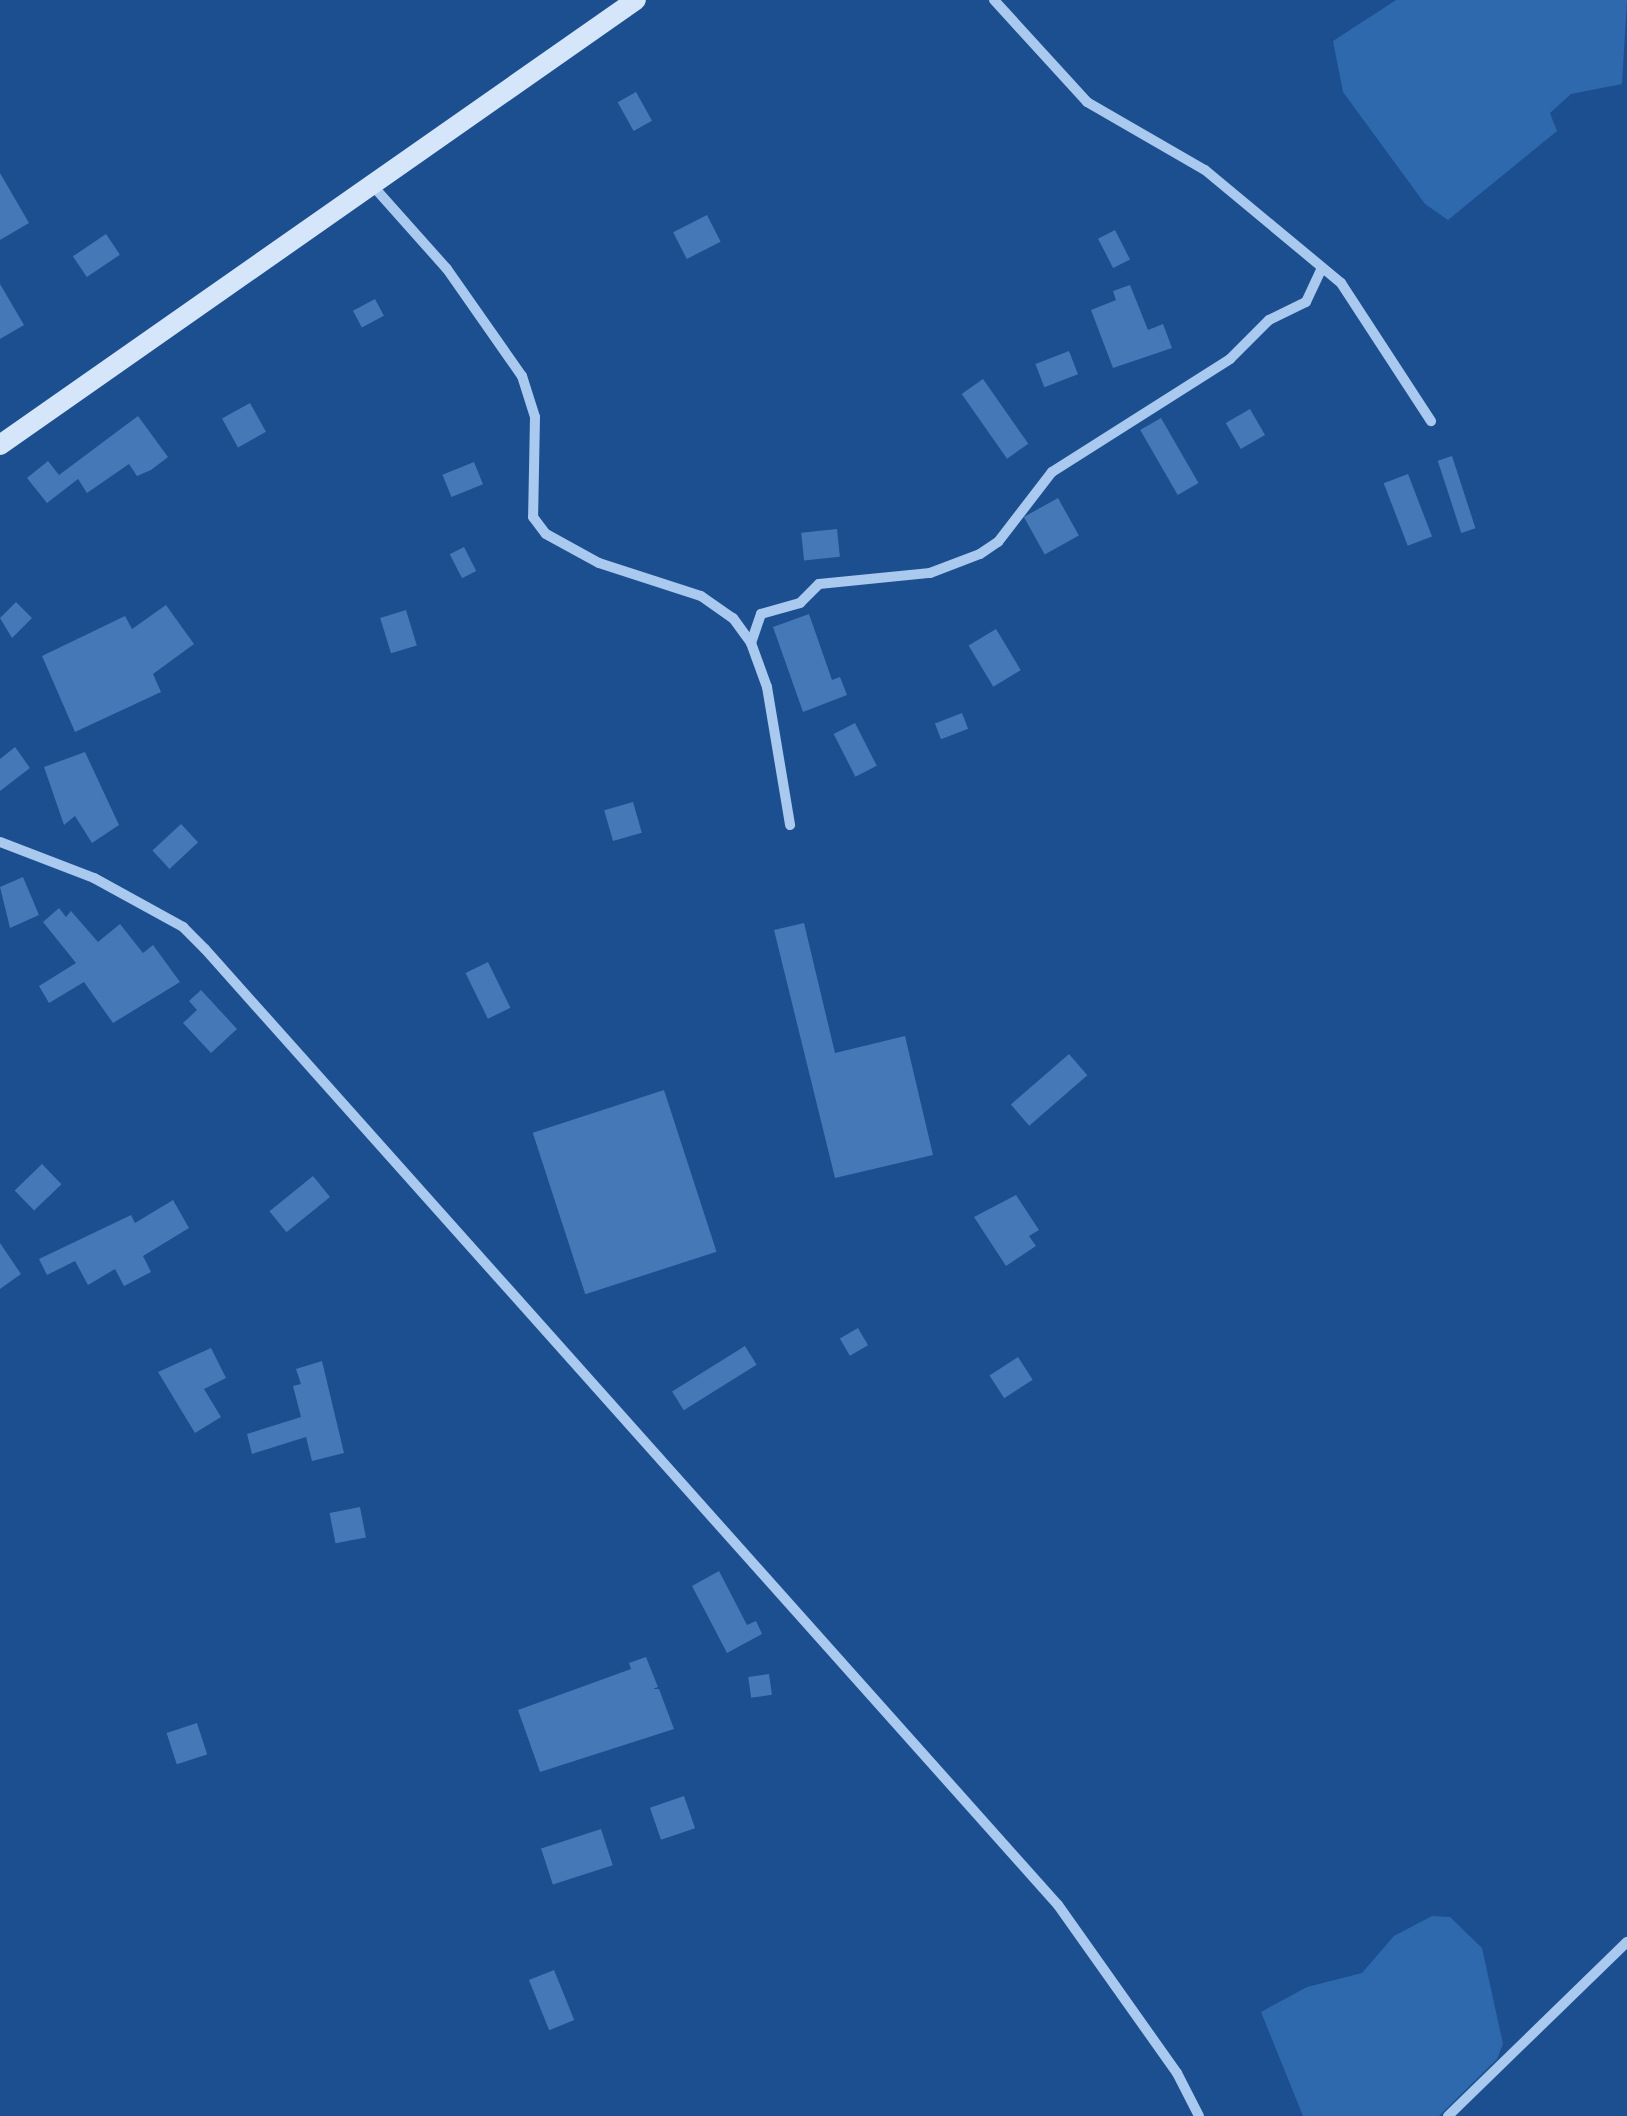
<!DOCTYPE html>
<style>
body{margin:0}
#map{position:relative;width:1627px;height:2116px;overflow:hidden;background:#1b4f8f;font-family:Lato,sans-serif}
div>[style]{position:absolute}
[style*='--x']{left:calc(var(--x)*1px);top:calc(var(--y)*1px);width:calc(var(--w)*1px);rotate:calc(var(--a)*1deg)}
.green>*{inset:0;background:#2e69ad}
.building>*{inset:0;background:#4478b7;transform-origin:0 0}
.street>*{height:10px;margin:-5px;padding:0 5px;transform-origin:5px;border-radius:5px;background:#a9c9ee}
.secondary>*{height:20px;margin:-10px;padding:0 10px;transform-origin:10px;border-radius:10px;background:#d6e6fa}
span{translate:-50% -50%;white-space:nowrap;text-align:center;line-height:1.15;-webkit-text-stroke:8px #1b4f8f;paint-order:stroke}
</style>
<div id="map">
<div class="green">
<div style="clip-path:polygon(1396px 0,1627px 0,1622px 84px,1571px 94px,1550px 113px,1557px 131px,1448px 220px,1425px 204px,1343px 92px,1333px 41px)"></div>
<div style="clip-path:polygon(1432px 1916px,1450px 1917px,1482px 1948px,1503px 2044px,1497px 2059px,1439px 2116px,1303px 2116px,1261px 2012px,1307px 1987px,1362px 1973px,1394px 1936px)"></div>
</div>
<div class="building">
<div style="left:636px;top:92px;width:33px;height:21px;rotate:61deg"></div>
<div style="clip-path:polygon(0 173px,29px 223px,0 240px)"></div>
<div style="left:707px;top:215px;width:30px;height:38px;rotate:63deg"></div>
<div style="left:1115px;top:230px;width:33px;height:19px;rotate:63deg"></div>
<div style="left:106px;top:234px;width:25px;height:40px;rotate:56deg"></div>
<div style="clip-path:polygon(0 284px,24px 325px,0 339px)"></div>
<div style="clip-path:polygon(1130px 285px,1148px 330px,1163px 324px,1172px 348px,1113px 368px,1091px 310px,1116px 300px,1113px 291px)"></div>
<div style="left:375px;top:299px;width:19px;height:25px;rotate:62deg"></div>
<div style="left:1069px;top:351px;width:25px;height:36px;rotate:69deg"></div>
<div style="left:983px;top:379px;width:79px;height:26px;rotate:55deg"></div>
<div style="left:250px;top:403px;width:33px;height:32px;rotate:61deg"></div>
<div style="left:1250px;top:409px;width:30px;height:28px;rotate:60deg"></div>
<div style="clip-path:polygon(138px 416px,168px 457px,151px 470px,137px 476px,129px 464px,87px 493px,78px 479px,47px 503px,27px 478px,48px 461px,59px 475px)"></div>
<div style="left:1161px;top:418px;width:75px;height:24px;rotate:60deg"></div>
<div style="left:1452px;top:456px;width:76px;height:15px;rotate:72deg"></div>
<div style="left:474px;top:462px;width:24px;height:34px;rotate:68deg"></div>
<div style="left:1408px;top:474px;width:67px;height:26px;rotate:69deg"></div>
<div style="left:1058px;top:498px;width:43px;height:39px;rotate:61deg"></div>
<div style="left:837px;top:529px;width:28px;height:36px;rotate:84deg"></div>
<div style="left:464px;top:547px;width:27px;height:16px;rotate:63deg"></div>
<div style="clip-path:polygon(16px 602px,32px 618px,12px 638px,0 618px)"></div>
<div style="clip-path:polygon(166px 605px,194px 644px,153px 674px,161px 692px,75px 732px,42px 656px,125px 616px,132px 629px)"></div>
<div style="left:406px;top:610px;width:37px;height:27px;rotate:73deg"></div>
<div style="clip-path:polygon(809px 614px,832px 680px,840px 677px,847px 695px,803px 712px,773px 627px)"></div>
<div style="left:996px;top:629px;width:48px;height:32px;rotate:59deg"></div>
<div style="left:962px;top:713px;width:17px;height:29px;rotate:69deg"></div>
<div style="left:855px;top:723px;width:48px;height:24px;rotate:63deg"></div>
<div style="clip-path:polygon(15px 747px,30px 768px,0 791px,0 759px)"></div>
<div style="clip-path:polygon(85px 752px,119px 825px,92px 843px,75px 816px,64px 825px,44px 767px)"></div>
<div style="left:633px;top:802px;width:32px;height:30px;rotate:74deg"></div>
<div style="left:181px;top:824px;width:25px;height:39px;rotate:47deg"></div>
<div style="clip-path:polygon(23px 877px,39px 915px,10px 928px,0 887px)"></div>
<div style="clip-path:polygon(59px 908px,66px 917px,71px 911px,98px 942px,120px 924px,143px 953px,153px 945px,180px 982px,113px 1023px,84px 982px,49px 1003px,39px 986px,76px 963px,43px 922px)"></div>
<div style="clip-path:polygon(804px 923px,835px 1053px,905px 1036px,933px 1155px,835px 1178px,774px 930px)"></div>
<div style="left:488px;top:962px;width:51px;height:25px;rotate:64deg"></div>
<div style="clip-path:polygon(201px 990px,237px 1029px,211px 1053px,183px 1023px,197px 1010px,189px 1001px)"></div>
<div style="left:1069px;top:1054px;width:28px;height:77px;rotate:49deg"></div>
<div style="left:664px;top:1090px;width:170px;height:138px;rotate:72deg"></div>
<div style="left:42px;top:1164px;width:28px;height:38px;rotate:46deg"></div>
<div style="left:313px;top:1176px;width:27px;height:56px;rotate:51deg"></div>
<div style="clip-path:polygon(1016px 1195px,1039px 1230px,1029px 1236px,1036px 1246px,1006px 1266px,974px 1217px)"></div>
<div style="clip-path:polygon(173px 1200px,189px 1228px,143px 1256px,151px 1272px,124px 1286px,115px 1269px,88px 1285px,75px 1261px,47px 1275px,39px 1259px,131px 1215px,135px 1223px)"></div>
<div style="clip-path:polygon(0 1243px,21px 1274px,0 1289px)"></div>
<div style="left:858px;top:1328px;width:20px;height:21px;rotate:60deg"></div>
<div style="left:745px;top:1346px;width:22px;height:86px;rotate:58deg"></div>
<div style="clip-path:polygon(211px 1348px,226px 1378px,204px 1389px,221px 1417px,195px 1433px,158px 1372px)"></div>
<div style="left:1018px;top:1357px;width:27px;height:34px;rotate:57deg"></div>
<div style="clip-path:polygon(322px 1361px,344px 1453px,312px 1461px,306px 1437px,252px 1454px,247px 1434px,301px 1417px,293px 1386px,301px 1384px,296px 1369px)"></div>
<div style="left:360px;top:1507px;width:31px;height:31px;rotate:79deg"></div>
<div style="clip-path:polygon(719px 1571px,747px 1625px,756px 1621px,762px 1634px,727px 1653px,692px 1586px)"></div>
<div style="clip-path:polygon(646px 1657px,658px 1687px,653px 1689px,659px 1689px,674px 1729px,540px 1772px,518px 1710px,631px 1669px,629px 1663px)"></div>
<div style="left:769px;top:1674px;width:21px;height:21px;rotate:82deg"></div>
<div style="left:197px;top:1723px;width:33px;height:32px;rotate:72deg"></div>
<div style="left:684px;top:1796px;width:34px;height:36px;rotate:71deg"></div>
<div style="left:601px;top:1829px;width:38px;height:63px;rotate:72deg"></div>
<div style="left:554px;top:1970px;width:54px;height:27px;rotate:68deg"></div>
</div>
<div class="street">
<div style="--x:994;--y:0;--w:138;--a:47.6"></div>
<div style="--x:1087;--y:102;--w:136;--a:30"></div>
<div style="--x:1205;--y:170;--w:177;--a:39.7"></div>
<div style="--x:1341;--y:283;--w:165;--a:56.9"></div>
<div style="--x:373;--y:186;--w:111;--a:48.3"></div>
<div style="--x:447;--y:269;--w:131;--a:55"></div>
<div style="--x:522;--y:376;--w:43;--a:72.4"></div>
<div style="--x:535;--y:417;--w:100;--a:91.1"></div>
<div style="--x:533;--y:517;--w:21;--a:53"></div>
<div style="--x:546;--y:534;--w:60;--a:28.7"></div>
<div style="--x:599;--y:563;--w:107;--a:17.9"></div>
<div style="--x:701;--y:596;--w:39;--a:35"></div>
<div style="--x:733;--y:618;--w:31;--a:54"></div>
<div style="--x:751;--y:643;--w:47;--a:70"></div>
<div style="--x:767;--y:687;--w:140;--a:80.5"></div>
<div style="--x:751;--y:643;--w:31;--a:-71"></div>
<div style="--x:761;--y:614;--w:41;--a:-15.8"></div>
<div style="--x:800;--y:603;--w:27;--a:-45"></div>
<div style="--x:819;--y:584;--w:112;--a:-5.7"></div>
<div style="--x:930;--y:573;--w:53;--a:-20.8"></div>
<div style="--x:980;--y:554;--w:22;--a:-34"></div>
<div style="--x:998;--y:542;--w:88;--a:-52.4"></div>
<div style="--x:1052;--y:472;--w:211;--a:-32.4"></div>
<div style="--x:1230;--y:359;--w:55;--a:-45"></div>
<div style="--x:1269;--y:320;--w:41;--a:-25.9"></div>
<div style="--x:1306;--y:302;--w:38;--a:-65"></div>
<div style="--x:0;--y:842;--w:101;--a:21"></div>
<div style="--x:94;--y:878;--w:102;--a:28.8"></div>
<div style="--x:183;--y:927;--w:31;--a:45"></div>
<div style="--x:205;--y:949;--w:1281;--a:48.26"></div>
<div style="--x:1058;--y:1905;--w:206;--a:54.7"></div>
<div style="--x:1177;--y:2073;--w:48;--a:62.9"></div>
<div style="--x:1448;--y:2116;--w:250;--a:-44.2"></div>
</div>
<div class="secondary">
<div style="--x:0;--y:445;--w:776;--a:-34.98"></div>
</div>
</div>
